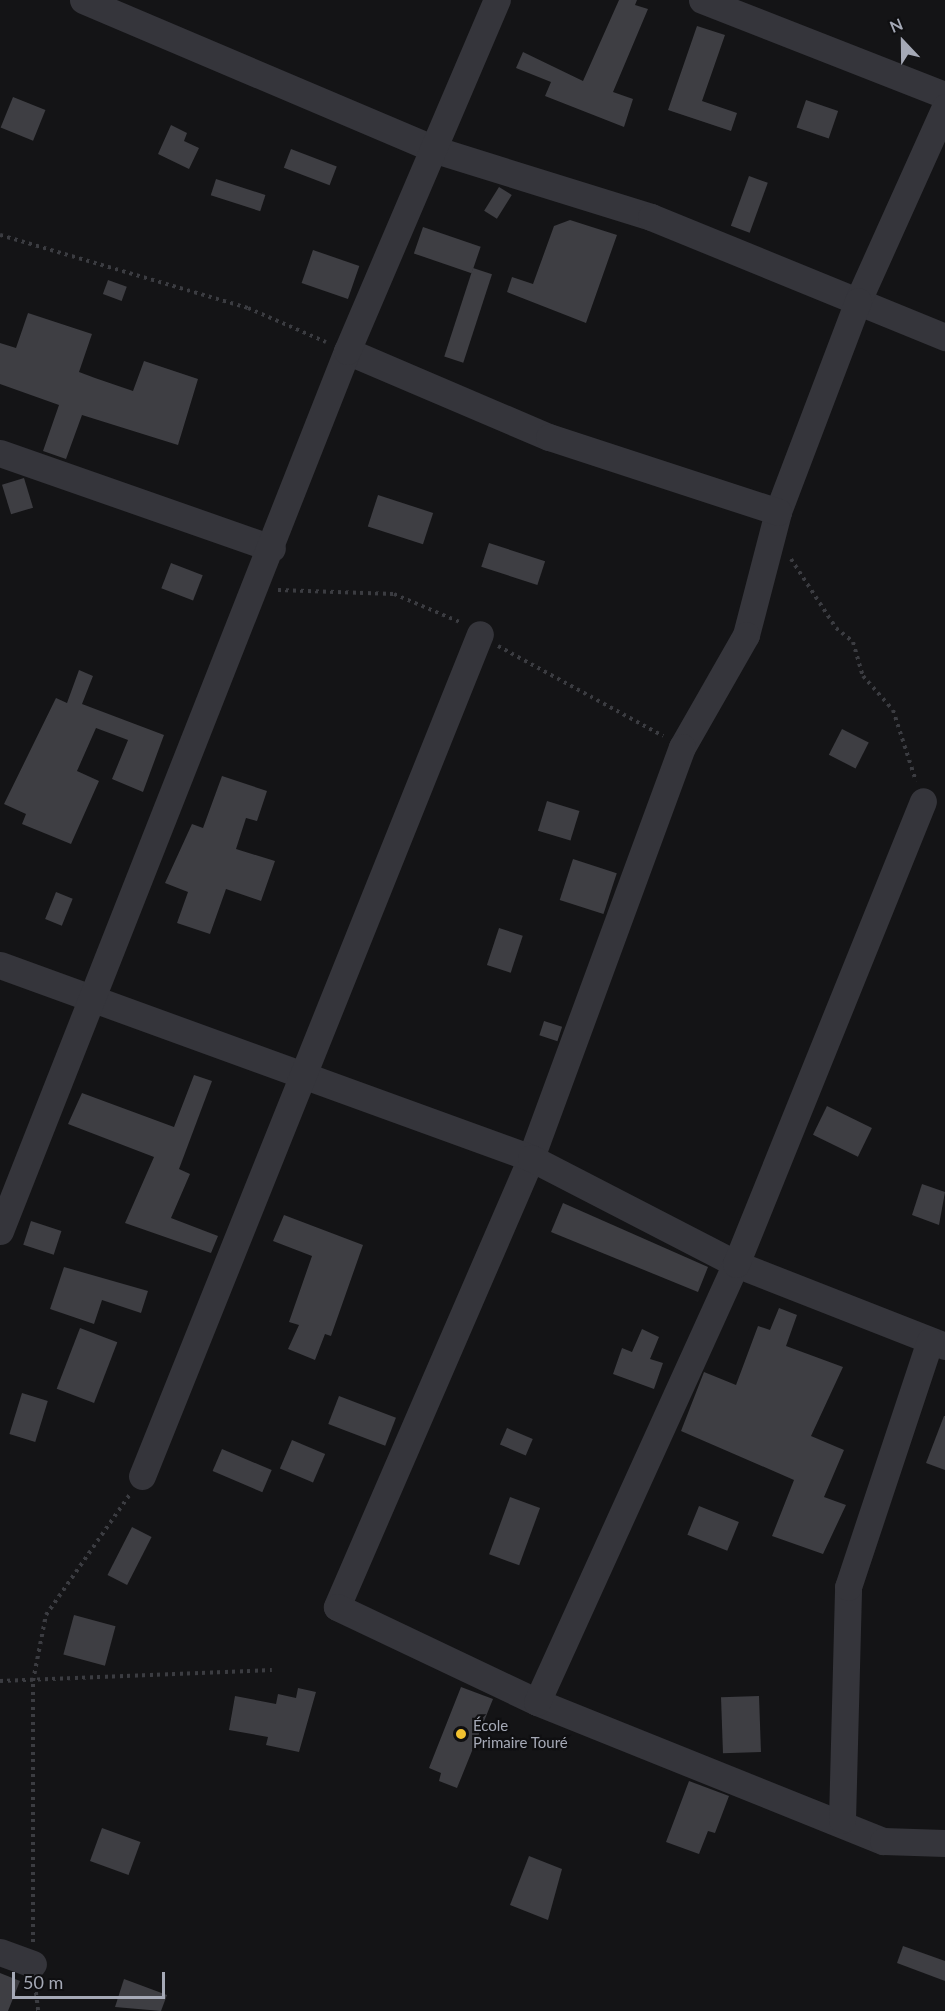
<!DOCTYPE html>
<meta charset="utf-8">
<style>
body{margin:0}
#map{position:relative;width:945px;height:2011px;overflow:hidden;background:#141416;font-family:Lato,sans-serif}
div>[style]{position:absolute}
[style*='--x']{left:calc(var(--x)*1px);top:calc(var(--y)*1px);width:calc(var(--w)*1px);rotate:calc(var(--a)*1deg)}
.building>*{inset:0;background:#3e3e43;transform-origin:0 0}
.path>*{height:4px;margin-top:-2px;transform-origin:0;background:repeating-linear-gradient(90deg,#3b3c41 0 3px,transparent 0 7.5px)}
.minor>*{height:27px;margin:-13.5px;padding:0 13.5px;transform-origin:13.5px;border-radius:13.5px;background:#35353b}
.dots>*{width:16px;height:16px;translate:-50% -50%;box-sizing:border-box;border:3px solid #0f0f11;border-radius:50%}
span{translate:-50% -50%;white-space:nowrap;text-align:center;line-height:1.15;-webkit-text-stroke:4.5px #0f0f11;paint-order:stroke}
.poi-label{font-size:15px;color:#a5a9b6}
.left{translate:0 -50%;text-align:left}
.north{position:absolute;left:873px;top:12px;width:60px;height:60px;-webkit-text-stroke:4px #0f0f11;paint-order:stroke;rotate:338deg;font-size:16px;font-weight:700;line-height:24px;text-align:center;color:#a5a9b6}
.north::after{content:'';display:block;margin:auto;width:21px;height:27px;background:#a5a9b6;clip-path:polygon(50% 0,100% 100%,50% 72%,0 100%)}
.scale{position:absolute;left:12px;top:1972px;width:153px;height:27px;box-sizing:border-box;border:3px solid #a5a9b6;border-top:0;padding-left:8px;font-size:18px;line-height:21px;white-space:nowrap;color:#a5a9b6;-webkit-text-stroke:4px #0f0f11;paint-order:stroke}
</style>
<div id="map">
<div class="building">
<div style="clip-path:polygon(619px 0,637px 0,635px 5px,648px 9px,613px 92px,633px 99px,624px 127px,545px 96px,551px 82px,516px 68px,523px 52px,583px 81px)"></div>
<div style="clip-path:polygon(697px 26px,725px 35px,702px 101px,737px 113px,731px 131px,668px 110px)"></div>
<div style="left:13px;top:97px;width:35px;height:33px;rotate:22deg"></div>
<div style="left:806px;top:100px;width:34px;height:29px;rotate:19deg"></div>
<div style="clip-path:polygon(171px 125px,187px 133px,184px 141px,199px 148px,189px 169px,158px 154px)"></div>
<div style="left:291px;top:149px;width:49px;height:20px;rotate:21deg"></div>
<div style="left:749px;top:176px;width:20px;height:53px;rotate:20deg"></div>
<div style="left:216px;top:179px;width:52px;height:17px;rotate:18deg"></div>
<div style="left:499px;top:187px;width:15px;height:28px;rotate:32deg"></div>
<div style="clip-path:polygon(570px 220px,617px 235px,586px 323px,507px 292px,512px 277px,533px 284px,554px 226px)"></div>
<div style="left:423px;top:227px;width:61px;height:28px;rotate:19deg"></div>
<div style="left:313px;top:250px;width:49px;height:35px;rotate:19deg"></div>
<div style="left:473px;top:268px;width:20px;height:93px;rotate:18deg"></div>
<div style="left:108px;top:280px;width:20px;height:15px;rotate:20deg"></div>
<div style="clip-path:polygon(28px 313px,92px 334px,79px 372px,95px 378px,133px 391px,144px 361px,198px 379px,178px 445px,82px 415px,66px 459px,43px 451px,59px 405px,0 384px,0 343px,16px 348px)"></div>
<div style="left:24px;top:478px;width:31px;height:23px;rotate:73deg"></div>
<div style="left:378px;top:495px;width:58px;height:33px;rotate:18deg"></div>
<div style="left:489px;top:543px;width:59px;height:25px;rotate:18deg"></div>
<div style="left:171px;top:563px;width:34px;height:27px;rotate:21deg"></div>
<div style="clip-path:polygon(79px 670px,93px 676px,82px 704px,164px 735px,143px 792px,112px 779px,128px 740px,96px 728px,77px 771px,99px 781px,71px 844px,22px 824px,26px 814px,4px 804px,56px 698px,67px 703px)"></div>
<div style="left:842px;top:729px;width:30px;height:29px;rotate:27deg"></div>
<div style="clip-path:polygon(222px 776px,267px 791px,257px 821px,246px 818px,236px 849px,275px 861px,261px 901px,226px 889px,210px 934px,177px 923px,188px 892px,165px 883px,192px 824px,203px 828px)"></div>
<div style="left:547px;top:801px;width:34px;height:31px;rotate:17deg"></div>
<div style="left:573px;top:859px;width:46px;height:43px;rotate:18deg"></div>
<div style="left:56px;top:892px;width:18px;height:29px;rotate:22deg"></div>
<div style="left:499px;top:928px;width:25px;height:39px;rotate:18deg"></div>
<div style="left:544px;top:1021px;width:19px;height:15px;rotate:18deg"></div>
<div style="clip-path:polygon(194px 1075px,212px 1081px,179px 1169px,190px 1174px,171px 1218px,218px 1236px,211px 1253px,125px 1223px,154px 1157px,68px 1124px,82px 1093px,174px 1127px)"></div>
<div style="left:827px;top:1106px;width:50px;height:32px;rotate:26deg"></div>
<div style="clip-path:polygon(922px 1184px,945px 1192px,939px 1225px,912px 1215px)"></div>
<div style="clip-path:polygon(563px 1203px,708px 1267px,698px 1292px,551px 1232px)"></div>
<div style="clip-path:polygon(284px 1215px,363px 1245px,331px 1336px,325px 1334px,315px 1360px,288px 1349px,299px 1325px,289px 1322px,312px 1256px,273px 1241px)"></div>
<div style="left:31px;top:1221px;width:32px;height:25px;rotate:18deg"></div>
<div style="clip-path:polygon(64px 1267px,148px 1291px,141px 1313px,102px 1300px,94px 1324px,50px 1309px)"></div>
<div style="clip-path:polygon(779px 1308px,797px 1315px,786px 1346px,843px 1367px,811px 1436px,844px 1450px,824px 1497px,846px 1505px,823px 1554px,772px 1536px,794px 1480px,681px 1431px,704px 1372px,736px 1385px,758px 1326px,770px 1330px)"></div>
<div style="left:80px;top:1328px;width:40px;height:65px;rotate:21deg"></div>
<div style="clip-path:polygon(642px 1329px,659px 1337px,650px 1359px,663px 1363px,654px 1389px,613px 1374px,622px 1348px,632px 1352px)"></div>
<div style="left:22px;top:1393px;width:27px;height:43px;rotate:17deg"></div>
<div style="left:339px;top:1396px;width:61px;height:30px;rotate:21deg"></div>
<div style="clip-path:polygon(944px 1416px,945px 1416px,945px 1470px,926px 1463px)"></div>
<div style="left:507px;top:1428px;width:28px;height:18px;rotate:23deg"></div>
<div style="left:292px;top:1440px;width:36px;height:31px;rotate:23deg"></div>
<div style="left:222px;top:1449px;width:54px;height:24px;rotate:23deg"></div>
<div style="left:510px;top:1497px;width:32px;height:61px;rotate:20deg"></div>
<div style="left:699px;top:1506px;width:43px;height:31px;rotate:22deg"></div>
<div style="left:132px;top:1527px;width:22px;height:54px;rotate:27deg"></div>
<div style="left:74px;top:1615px;width:43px;height:41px;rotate:15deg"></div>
<div style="clip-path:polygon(461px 1687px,493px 1699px,457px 1788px,439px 1781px,441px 1773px,429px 1768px)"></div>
<div style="clip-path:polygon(298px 1688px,316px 1692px,299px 1752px,266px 1745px,268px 1737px,229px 1730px,235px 1696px,276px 1704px,278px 1694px,296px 1698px)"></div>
<div style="left:759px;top:1696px;width:56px;height:38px;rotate:88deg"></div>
<div style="clip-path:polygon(689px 1781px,729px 1796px,715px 1833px,708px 1831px,699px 1854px,666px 1842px)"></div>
<div style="left:102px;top:1828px;width:41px;height:35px;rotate:20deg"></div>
<div style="clip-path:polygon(529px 1856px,562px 1869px,548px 1920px,510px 1905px)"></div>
<div style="clip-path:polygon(903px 1946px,945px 1961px,945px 1981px,897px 1963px)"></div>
<div style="clip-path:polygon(0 1973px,20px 1981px,8px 2011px,0 2011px)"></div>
<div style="clip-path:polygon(124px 1979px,167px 1995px,161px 2011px,115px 2007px)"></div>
</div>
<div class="path">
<div style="--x:0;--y:235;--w:259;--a:16.4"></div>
<div style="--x:248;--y:308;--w:85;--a:23.6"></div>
<div style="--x:791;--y:559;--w:82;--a:56.9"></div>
<div style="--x:836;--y:628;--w:22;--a:39"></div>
<div style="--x:853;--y:642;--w:35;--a:74"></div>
<div style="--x:863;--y:676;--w:45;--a:48.6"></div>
<div style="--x:893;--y:710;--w:75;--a:72.1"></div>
<div style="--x:278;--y:590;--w:116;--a:2"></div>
<div style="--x:394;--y:594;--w:74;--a:23.1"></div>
<div style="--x:498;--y:646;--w:188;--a:28.6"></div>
<div style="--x:0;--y:1681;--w:272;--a:-2.3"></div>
<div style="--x:33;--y:1942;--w:261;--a:-90"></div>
<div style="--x:33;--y:1681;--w:67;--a:-78.9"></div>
<div style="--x:46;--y:1615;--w:147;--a:-55.2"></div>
<div style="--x:35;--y:1985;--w:26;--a:83"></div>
</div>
<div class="minor">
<div style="--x:83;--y:0;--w:384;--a:23"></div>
<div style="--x:436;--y:150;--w:225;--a:17.3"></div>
<div style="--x:651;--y:217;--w:318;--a:22.2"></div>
<div style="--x:702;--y:0;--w:261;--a:21.4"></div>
<div style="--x:945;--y:107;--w:213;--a:114.2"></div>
<div style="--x:858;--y:301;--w:226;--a:110.8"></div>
<div style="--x:778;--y:512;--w:127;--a:104.6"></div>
<div style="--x:746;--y:635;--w:129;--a:119.7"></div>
<div style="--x:682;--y:747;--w:438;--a:110.2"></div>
<div style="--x:531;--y:1158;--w:489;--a:113.4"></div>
<div style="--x:337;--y:1607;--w:221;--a:25.4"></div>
<div style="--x:537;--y:1702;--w:373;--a:21.9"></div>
<div style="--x:883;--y:1841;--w:62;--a:1.8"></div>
<div style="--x:347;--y:351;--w:220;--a:23.1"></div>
<div style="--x:549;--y:437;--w:241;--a:18.1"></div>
<div style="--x:0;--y:453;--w:288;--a:19.3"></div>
<div style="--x:0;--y:965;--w:565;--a:19.97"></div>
<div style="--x:531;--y:1158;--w:231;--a:27.3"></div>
<div style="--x:736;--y:1264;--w:225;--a:21.4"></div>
<div style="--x:0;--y:1231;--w:946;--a:-68.48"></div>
<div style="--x:347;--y:351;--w:382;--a:-66.9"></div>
<div style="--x:142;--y:1476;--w:907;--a:-68.13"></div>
<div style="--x:537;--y:1702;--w:481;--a:-65.6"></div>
<div style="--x:736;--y:1264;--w:499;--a:-68"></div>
<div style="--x:842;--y:1820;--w:233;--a:-88.5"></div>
<div style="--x:848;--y:1587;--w:259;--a:-71.6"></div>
<div style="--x:0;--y:1952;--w:35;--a:20"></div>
</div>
<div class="dots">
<div style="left:461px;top:1734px;background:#f1c130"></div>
</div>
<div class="poi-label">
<span class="left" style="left:473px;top:1734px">École<br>Primaire Touré</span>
</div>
<div class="north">N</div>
<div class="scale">50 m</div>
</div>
